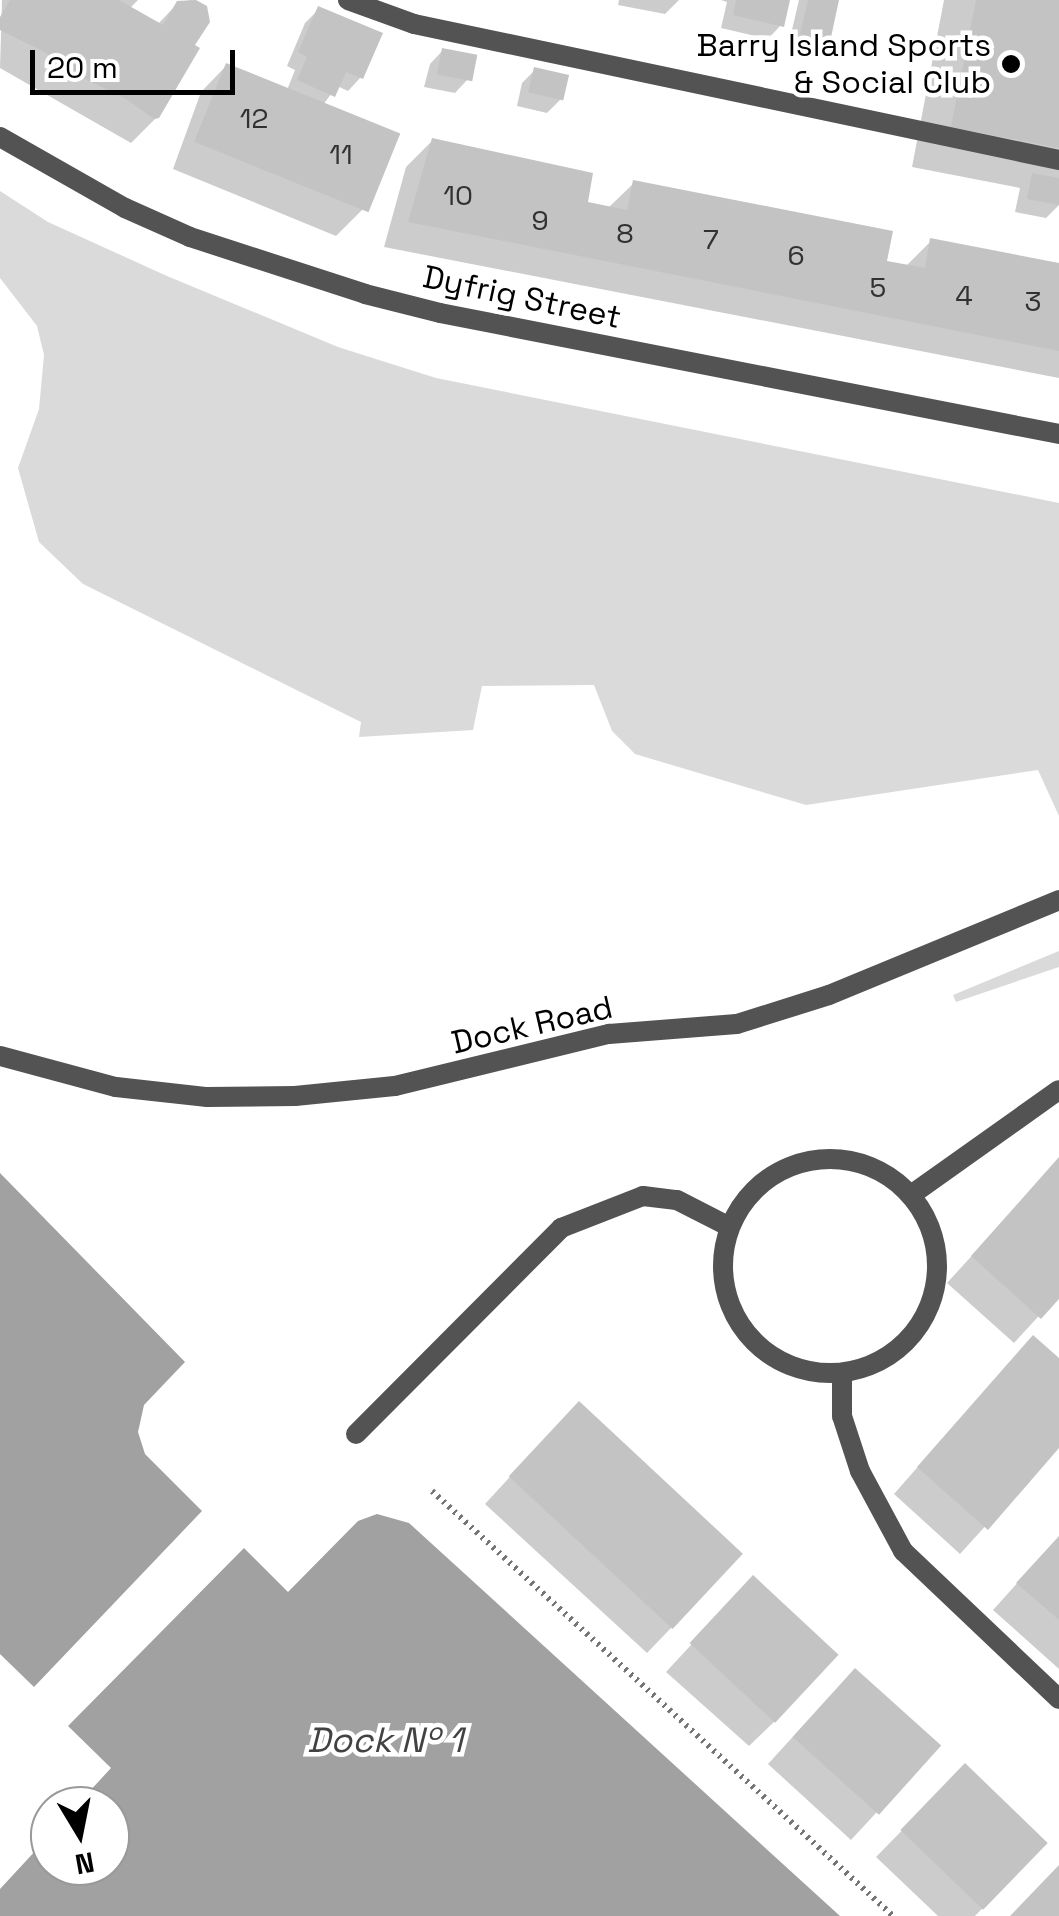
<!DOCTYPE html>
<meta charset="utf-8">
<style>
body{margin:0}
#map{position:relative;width:1059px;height:1916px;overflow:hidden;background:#fff;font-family:"Space Grotesk",sans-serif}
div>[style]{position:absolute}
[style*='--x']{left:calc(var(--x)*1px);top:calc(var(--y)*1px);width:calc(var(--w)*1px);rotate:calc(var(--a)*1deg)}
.green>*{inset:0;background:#dadada}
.water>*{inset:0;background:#a1a1a1}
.shadow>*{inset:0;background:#0003}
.building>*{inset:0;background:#c3c3c3;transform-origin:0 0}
.path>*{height:6px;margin-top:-3px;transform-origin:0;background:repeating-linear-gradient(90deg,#757575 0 2.5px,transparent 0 7.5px)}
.service>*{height:20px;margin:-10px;padding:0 10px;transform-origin:10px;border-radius:10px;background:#535353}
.minor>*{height:20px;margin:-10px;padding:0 10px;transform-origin:10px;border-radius:10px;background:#535353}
.minor>.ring{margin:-10px;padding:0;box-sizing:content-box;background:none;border:20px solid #535353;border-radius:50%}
.dots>*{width:28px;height:28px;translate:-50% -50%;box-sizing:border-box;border:5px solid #fff;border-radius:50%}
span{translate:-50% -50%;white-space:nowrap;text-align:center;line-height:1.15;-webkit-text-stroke:9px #fff;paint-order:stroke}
.number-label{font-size:28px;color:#313131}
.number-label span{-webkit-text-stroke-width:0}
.poi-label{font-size:32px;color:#000}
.right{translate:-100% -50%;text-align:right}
.street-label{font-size:32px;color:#000}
.water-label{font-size:35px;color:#424242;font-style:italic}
.north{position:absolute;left:30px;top:1786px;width:100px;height:100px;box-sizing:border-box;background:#fff;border:2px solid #999;border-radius:50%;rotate:170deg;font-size:28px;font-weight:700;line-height:40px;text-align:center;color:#000}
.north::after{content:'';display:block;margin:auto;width:35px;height:45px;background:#000;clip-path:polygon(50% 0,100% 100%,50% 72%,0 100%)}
.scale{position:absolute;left:30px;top:50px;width:205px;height:45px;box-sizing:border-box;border:5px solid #000;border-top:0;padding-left:12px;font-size:30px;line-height:35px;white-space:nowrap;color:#000;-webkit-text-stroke:8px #fff;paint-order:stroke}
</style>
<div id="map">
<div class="green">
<div style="clip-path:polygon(0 191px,48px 222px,167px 276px,338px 347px,436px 378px,1059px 503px,1059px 816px,1038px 770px,806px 805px,635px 754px,612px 731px,594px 685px,482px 686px,473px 730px,359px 737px,361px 722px,83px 584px,39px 542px,18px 468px,39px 409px,44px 355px,37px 326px,0 278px)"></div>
<div style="clip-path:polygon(1059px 951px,1059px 967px,956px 1002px,953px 995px)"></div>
</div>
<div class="water">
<div style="clip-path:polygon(0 1173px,185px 1362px,144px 1405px,138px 1432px,145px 1454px,202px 1511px,34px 1687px,0 1654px)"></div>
<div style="clip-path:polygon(377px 1514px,409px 1523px,840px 1916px,0 1916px,0 1889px,50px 1835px,50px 1866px,110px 1866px,110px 1806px,76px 1806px,111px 1768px,68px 1726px,244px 1548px,288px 1592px,358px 1521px)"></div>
</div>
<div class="shadow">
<div style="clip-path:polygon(2px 0,138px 0,129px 9px,157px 25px,178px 3px,191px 0,205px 8px,157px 117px,131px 143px,0 68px)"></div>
<div style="clip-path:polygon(619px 0,679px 0,665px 14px,618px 5px)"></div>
<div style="clip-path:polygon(721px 0,787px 0,781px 25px,768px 39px,721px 28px,727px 2px)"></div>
<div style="clip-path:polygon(799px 0,836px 0,827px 40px,814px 54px,788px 47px)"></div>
<div style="clip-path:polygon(944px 0,1059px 0,1059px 205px,1046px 218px,1015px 212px,1020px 188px,912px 167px)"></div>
<div style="clip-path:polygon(319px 9px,361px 77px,348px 91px,337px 86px,323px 105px,396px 135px,362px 210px,336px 236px,173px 169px,201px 92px,226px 66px,287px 90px,295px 70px,287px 66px,305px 23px)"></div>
<div style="clip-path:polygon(443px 50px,468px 79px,455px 93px,424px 87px,430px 64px)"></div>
<div style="clip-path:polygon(535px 70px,560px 100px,547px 113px,517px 106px,522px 83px)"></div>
<div style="clip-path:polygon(432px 141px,585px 204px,608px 208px,634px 183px,884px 263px,905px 267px,931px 241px,1059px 274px,1059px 378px,384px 247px,406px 167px)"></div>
<div style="clip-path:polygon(1059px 1160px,1059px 1294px,1014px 1343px,947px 1283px)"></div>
<div style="clip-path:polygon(1059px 1361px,1059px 1445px,960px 1554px,894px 1494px,1008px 1364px)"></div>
<div style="clip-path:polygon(553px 1430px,672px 1627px,647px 1653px,485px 1504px)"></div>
<div style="clip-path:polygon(1059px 1537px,1059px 1669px,993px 1610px)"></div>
<div style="clip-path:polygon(728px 1605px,775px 1721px,749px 1746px,666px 1672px)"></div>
<div style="clip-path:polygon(829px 1697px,937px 1747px,851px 1840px,768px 1764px)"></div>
<div style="clip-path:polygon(965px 1766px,1045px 1843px,975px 1916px,938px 1916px,876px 1857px)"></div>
</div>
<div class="building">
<div style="clip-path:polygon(10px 0,119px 0,163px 25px,177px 1px,196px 0,207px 6px,210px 22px,195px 45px,200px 48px,159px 118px,154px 119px,126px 99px,79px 76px,77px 71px,73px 73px,45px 52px,0 30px,0 17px)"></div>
<div style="clip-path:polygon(736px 0,790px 0,784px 27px,733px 15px)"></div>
<div style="clip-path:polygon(808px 0,839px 0,830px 42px,800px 34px)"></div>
<div style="clip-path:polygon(976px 0,1059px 0,1059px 148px,951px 127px)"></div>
<div style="clip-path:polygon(318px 6px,383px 33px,363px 79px,346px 72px,335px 97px,297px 80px,307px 57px,298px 52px)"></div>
<div style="left:442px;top:48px;width:36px;height:27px;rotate:11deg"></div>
<div style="left:226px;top:63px;width:188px;height:85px;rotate:22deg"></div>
<div style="left:534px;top:67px;width:36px;height:26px;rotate:13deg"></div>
<div style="clip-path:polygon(432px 138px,593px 173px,588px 202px,627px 210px,633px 180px,893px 231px,887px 261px,925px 268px,930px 238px,1059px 263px,1059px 351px,408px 222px)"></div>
<div style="clip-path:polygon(1032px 173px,1059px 178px,1059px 205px,1027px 199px)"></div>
<div style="clip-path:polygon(1059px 1157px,1059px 1299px,1041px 1319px,971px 1256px)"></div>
<div style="clip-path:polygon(1033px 1335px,1059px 1358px,1059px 1448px,988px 1530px,917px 1467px)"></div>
<div style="left:579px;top:1401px;width:224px;height:103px;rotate:43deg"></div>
<div style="clip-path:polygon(1059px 1536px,1059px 1620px,1016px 1583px)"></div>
<div style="left:753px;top:1575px;width:117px;height:93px;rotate:43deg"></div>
<div style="left:855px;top:1668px;width:116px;height:93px;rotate:42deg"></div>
<div style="left:965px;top:1763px;width:115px;height:93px;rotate:44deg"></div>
<div style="clip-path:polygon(1059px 1865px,1059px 1916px,1010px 1916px)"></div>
</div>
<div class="path">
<div style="--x:432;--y:1491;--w:627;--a:42.67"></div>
</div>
<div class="service">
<div style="--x:348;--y:0;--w:70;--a:20"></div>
<div style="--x:414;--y:24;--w:659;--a:11.91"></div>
<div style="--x:356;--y:1434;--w:291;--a:-45.1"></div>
<div style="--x:561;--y:1228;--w:88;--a:-21.3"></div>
<div style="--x:643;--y:1196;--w:34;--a:7"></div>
<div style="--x:677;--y:1200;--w:59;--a:27"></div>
</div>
<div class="minor">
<div style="--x:0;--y:137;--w:144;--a:29.6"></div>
<div style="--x:125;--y:208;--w:71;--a:24"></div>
<div style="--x:190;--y:237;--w:184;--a:18"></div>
<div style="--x:365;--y:294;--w:77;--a:14.2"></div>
<div style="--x:440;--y:313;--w:631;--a:11.06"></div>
<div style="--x:0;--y:1056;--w:120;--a:15"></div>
<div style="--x:116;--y:1087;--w:92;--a:6.3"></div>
<div style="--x:207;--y:1097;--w:88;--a:-0.7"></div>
<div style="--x:295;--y:1096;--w:100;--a:-5.7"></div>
<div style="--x:395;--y:1086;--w:220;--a:-13.7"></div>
<div style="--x:609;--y:1034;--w:128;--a:-4.5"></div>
<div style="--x:737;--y:1024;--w:96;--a:-17.5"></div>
<div style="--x:829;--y:995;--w:249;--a:-22.4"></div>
<div class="ring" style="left:723px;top:1159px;width:194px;height:194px"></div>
<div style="--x:911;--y:1195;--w:181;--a:-35.4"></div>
<div style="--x:842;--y:1373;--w:43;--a:90"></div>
<div style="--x:842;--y:1416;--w:58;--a:71.9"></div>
<div style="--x:860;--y:1471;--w:91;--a:61.7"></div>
<div style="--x:903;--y:1551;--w:215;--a:43.5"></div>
</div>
<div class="dots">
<div style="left:1011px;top:64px;background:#000"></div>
</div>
<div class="number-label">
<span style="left:254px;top:118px">12</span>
<span style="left:341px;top:154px">11</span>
<span style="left:458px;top:195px">10</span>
<span style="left:540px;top:220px">9</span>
<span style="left:625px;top:233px">8</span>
<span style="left:711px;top:239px">7</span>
<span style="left:796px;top:255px">6</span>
<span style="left:878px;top:287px">5</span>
<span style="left:964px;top:295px">4</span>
<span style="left:1033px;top:301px">3</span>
</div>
<div class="poi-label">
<span class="right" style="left:991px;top:64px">Barry Island Sports<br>&amp; Social Club</span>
</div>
<div class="street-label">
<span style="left:522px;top:297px;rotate:12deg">Dyfrig Street</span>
<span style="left:532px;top:1025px;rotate:-13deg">Dock Road</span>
</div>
<div class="water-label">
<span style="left:385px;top:1740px">Dock Nº 1</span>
</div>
<div class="north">N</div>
<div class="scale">20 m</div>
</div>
